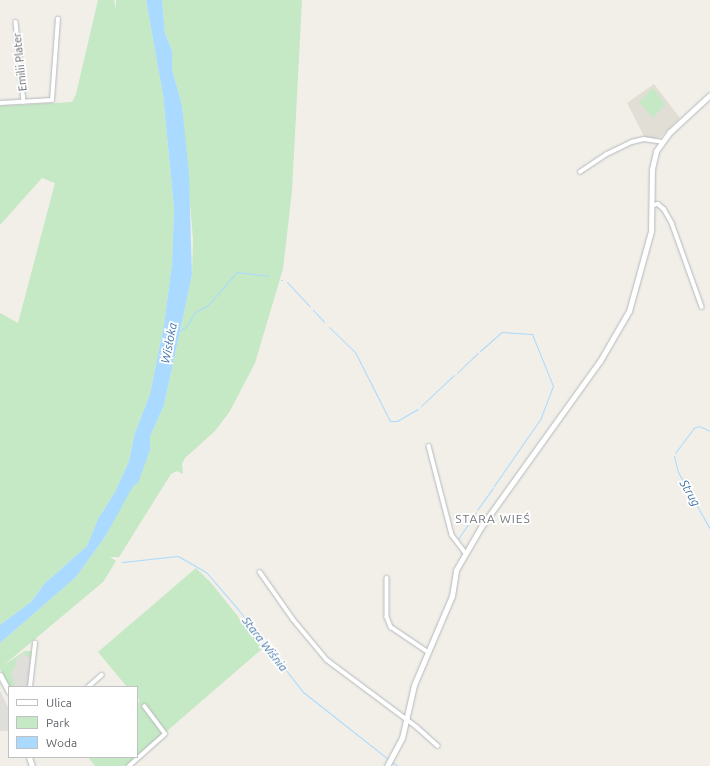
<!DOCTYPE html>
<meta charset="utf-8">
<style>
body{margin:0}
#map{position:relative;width:710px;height:766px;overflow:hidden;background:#f1efe8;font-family:Ubuntu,sans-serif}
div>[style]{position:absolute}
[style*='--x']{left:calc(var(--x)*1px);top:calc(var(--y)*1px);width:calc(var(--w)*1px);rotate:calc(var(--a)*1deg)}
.industrial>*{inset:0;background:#e0deda}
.education>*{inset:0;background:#e1ded6}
.green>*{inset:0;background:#c5e8c5}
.water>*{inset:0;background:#aadaff}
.stream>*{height:1px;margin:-0.5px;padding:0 0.5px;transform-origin:0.5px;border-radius:0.5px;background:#aadaff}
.roads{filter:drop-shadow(0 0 1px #b5b8bc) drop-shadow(0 0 1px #b5b8bc)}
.street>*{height:3.5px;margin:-1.75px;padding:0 1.75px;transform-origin:1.75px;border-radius:1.75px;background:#fff}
.secondary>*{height:5px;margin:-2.5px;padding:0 2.5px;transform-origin:2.5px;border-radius:2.5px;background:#fff}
span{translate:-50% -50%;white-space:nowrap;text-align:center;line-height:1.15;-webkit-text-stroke:3.5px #fff;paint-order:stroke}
.street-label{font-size:11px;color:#5f6368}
.water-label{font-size:12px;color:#4174aa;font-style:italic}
.neighbourhood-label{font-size:12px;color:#70757a;letter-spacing:1px}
.legend{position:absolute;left:8px;top:686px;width:130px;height:72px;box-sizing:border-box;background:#fff;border:1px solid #bfc1c3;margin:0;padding:5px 7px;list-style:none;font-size:12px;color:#5f6368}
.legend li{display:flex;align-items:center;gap:8px;height:20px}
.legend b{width:20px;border:1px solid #bfc1c3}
</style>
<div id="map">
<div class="industrial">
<div style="clip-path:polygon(32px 652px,29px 687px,14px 687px,5px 670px,24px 653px)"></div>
<div style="clip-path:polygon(0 691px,9px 709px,9px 731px,0 731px)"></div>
</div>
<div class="education">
<div style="clip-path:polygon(654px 84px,680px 118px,659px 138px,645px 138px,627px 103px)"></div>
</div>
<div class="green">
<div style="clip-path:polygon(98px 0,114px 0,116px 9px,116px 0,146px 0,163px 95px,174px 208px,172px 263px,164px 325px,150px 394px,134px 436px,129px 461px,115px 492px,98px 519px,87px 546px,44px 584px,31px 602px,0 625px,0 313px,18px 323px,55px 183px,42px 178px,0 225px,0 106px,72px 102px,76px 94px)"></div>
<div style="clip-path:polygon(162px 0,302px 0,292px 191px,283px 269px,255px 363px,230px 411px,215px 431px,185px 458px,182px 464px,183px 474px,177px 471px,171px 474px,119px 557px,110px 557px,116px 561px,103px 582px,4px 665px,25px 651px,33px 651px,29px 687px,31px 657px,25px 656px,24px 653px,17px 659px,14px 670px,11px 672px,15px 687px,10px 687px,0 669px,0 643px,76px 577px,105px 537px,150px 450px,150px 437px,164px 405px,174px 359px,192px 275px,193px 239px,182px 105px,172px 69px,172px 51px,165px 33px)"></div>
<div style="clip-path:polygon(653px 88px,665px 104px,653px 118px,639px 102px)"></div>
<div style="clip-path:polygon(196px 568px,212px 584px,263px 648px,137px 757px,137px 704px,139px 702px,137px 687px,127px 687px,98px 652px)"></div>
<div style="clip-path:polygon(88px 757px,137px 757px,126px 766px,95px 766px)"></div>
</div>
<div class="water">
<div style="clip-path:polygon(146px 0,162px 0,165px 33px,172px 51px,172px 69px,182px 105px,189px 175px,192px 275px,174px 359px,164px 405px,150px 437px,150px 450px,138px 483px,133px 486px,105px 537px,76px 577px,0 643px,0 625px,31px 602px,44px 584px,87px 546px,98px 519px,115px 492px,129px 461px,134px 436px,150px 394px,164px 325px,172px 263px,174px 208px,163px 95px)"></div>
</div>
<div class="stream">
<div style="--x:281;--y:280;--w:1;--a:0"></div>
<div style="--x:287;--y:282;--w:33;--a:47"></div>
<div style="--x:313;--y:310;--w:16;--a:47"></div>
<div style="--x:329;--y:327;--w:36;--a:44"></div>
<div style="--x:355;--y:352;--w:77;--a:63.1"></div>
<div style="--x:390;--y:421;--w:7;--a:0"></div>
<div style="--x:397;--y:421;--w:24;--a:-30"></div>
<div style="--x:179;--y:331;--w:8;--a:-30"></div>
<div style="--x:186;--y:327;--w:17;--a:-59"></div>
<div style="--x:195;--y:312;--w:15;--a:-28"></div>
<div style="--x:208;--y:305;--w:44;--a:-48.7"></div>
<div style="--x:237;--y:272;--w:32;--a:7"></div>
<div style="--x:480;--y:351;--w:29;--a:-41"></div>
<div style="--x:502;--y:332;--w:30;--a:4"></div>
<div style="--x:532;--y:334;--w:56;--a:68"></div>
<div style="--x:553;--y:386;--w:34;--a:111"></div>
<div style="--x:541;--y:418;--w:83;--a:124.7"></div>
<div style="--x:457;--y:373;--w:29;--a:-44"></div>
<div style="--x:421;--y:406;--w:45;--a:-43.2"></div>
<div style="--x:675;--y:453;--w:31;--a:-53"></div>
<div style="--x:694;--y:428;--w:5;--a:-22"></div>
<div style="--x:699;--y:426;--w:12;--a:24"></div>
<div style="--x:674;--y:456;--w:16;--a:76"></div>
<div style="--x:678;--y:472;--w:65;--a:60.7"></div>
<div style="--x:477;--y:510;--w:27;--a:-54"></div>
<div style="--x:458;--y:539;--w:32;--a:-56"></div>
<div style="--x:122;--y:562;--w:56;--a:-6.1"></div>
<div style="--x:178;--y:556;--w:32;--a:30"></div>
<div style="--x:206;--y:572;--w:48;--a:49.3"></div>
<div style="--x:237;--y:608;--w:107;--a:51.8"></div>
<div style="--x:303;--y:692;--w:108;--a:38.2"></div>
<div style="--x:392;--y:762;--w:7;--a:34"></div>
</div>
<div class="roads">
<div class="street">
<div style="--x:16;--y:22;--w:80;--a:84.3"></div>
<div style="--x:0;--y:103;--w:52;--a:-3.3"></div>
<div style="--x:52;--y:100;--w:81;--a:-85.8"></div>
<div style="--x:580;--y:172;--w:32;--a:-34"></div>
<div style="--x:607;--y:154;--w:28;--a:-26"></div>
<div style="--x:632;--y:142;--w:12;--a:-14"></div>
<div style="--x:644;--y:139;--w:18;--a:9"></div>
<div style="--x:654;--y:205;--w:4;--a:-14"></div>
<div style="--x:658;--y:204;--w:8;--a:40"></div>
<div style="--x:664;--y:209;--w:16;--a:60"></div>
<div style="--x:672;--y:223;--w:89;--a:70.3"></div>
<div style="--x:429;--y:446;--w:92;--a:75.5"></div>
<div style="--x:452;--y:535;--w:21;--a:53"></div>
<div style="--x:260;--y:572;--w:57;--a:54.9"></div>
<div style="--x:293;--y:619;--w:53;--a:50.3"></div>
<div style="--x:327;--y:660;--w:112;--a:36.7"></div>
<div style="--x:417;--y:727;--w:28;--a:42"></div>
<div style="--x:387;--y:578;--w:39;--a:90"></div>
<div style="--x:387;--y:617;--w:11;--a:68"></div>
<div style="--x:391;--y:627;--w:45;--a:34"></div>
<div style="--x:30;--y:687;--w:44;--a:-83.5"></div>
<div style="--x:88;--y:687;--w:18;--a:-41"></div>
<div style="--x:129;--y:766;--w:48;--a:-41.6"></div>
<div style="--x:165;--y:734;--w:34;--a:-127"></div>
</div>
<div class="secondary">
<div style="--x:0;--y:675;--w:19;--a:62"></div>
<div style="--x:29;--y:757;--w:9;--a:72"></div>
<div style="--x:387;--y:766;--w:32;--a:-62"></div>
<div style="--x:402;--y:738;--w:54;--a:-77.2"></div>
<div style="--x:414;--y:685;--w:97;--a:-66.9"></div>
<div style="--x:452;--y:596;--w:26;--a:-81"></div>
<div style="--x:456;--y:570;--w:50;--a:-59.8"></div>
<div style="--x:481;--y:527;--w:204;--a:-54.4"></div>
<div style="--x:600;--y:361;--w:58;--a:-59.9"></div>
<div style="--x:629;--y:311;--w:83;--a:-74.6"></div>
<div style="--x:651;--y:231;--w:62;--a:-89.1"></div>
<div style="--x:652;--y:169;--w:18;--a:-77"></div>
<div style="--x:656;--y:151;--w:24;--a:-54"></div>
<div style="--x:670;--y:132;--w:54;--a:-42.8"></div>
</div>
</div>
<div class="street-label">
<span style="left:20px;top:62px;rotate:-96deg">Emilii Plater</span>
</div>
<div class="water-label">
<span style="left:169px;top:343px;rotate:-79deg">Wisłoka</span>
<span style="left:690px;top:493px;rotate:60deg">Strug</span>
<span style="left:265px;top:644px;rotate:52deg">Stara Wiśnia</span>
</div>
<div class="neighbourhood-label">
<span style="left:493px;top:519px">STARA WIEŚ</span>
</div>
<ul class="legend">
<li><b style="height:5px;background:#fff"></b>Ulica</li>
<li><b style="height:11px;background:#c5e8c5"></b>Park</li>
<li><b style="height:11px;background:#aadaff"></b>Woda</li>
</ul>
</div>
